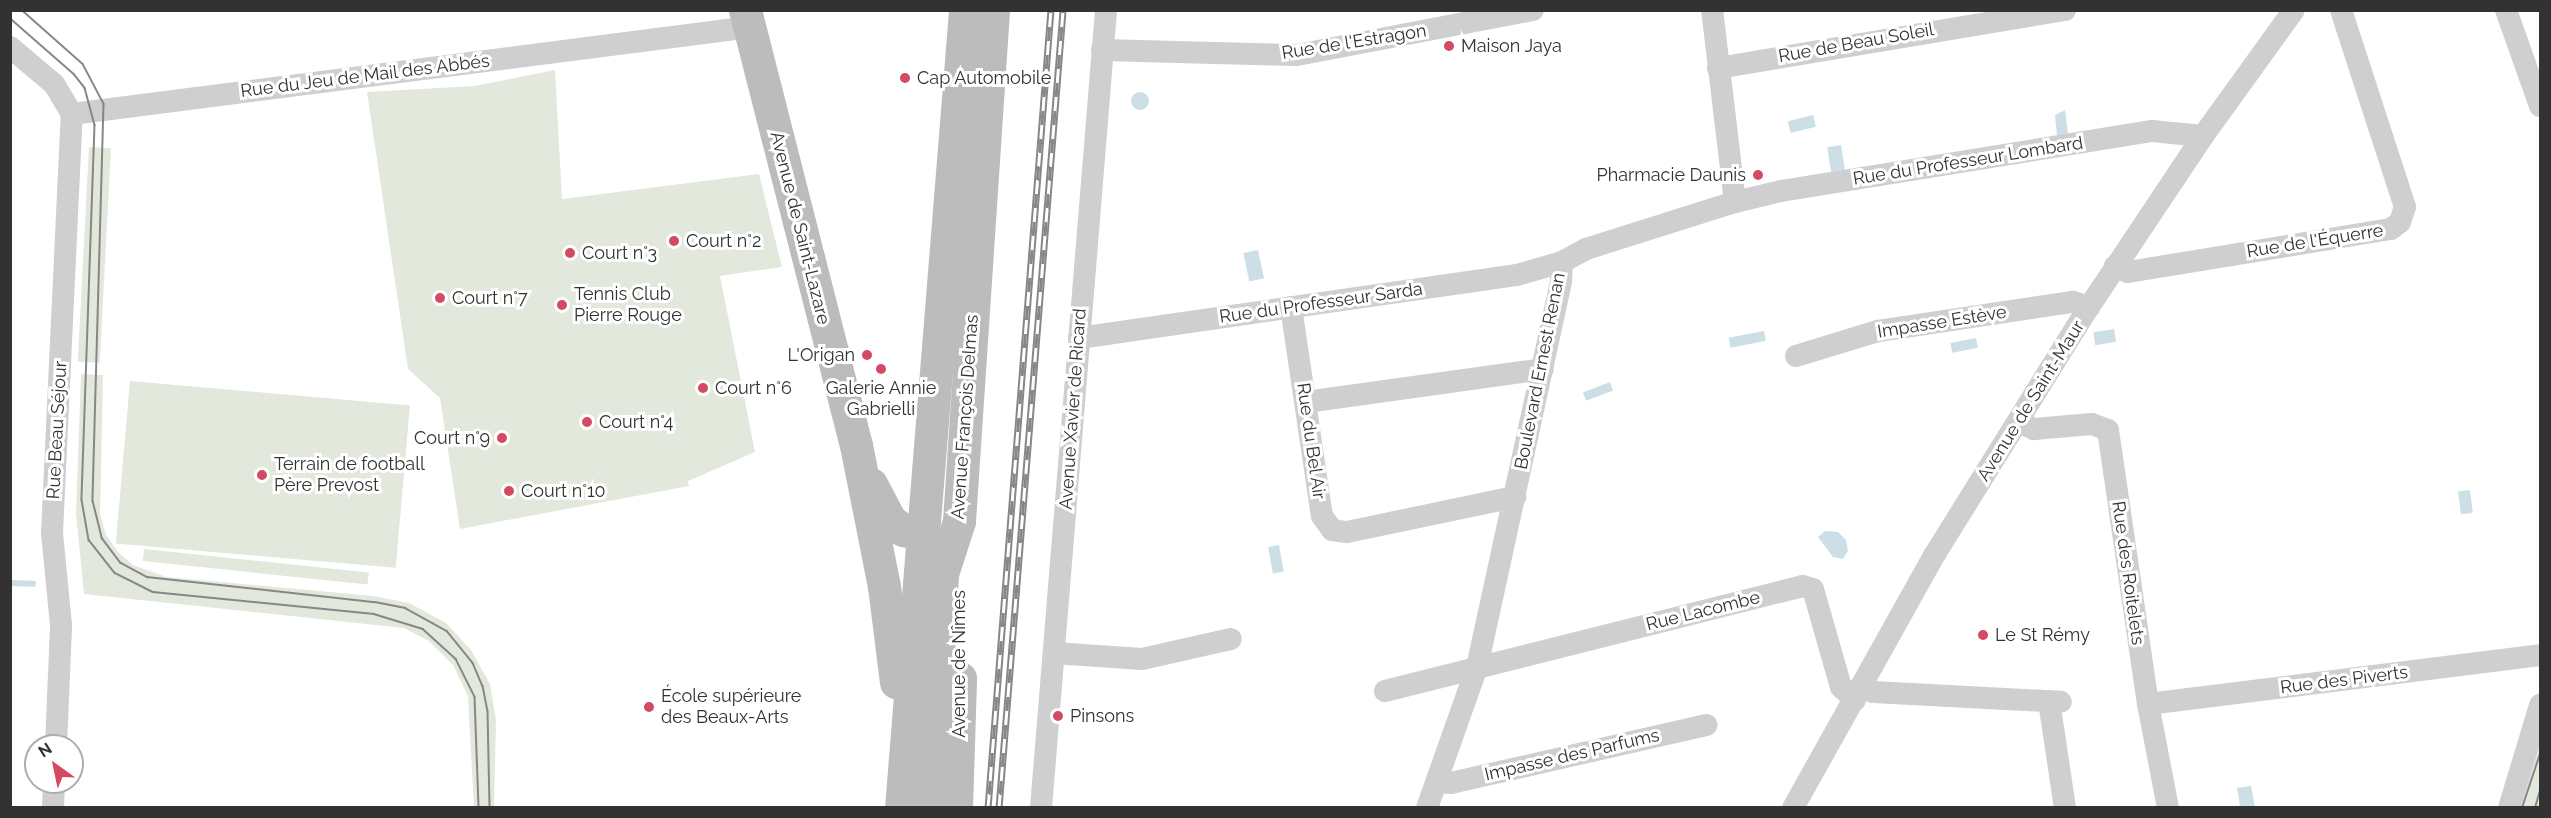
<!DOCTYPE html>
<meta charset="utf-8">
<style>
body{margin:0}
#map{position:relative;width:2551px;height:818px;overflow:hidden;background:#fff;font-family:Raleway,sans-serif}
div>[style]{position:absolute}
[style*='--x']{left:calc(var(--x)*1px);top:calc(var(--y)*1px);width:calc(var(--w)*1px);rotate:calc(var(--a)*1deg)}
.green>*{inset:0;background:#e3e8dc;transform-origin:0 0}
.water>*{inset:0;background:#ccdfe6;transform-origin:0 0}
.round{border-radius:50%}
.stream>*{height:6px;margin:-3px;padding:0 3px;transform-origin:3px;border-radius:3px;background:#ccdfe6}
.street>*{height:22px;margin:-11px;padding:0 11px;transform-origin:11px;border-radius:11px;background:#cfcfcf}
.secondary>*{height:33px;margin:-16.5px;padding:0 16.5px;transform-origin:16.5px;border-radius:16.5px;background:#bcbcbc}
.tram>*{height:1.5px;margin:-0.75px;padding:0 0.75px;transform-origin:0.75px;border-radius:0.75px;background:#878787}
.rail>*{height:7px;margin-top:-3.5px;transform-origin:0;background:repeating-linear-gradient(90deg,#fff 0 14px,#878787 0 28px);box-sizing:border-box;border-block:2px solid #878787}
.dots>*{width:16px;height:16px;translate:-50% -50%;box-sizing:border-box;border:3px solid #fff;border-radius:50%}
span{translate:-50% -50%;white-space:nowrap;text-align:center;line-height:1.15;-webkit-text-stroke:6px #fff;paint-order:stroke}
.street-label{font-size:18px;color:#323232}
.poi-label{font-size:18px;color:#323232}
.left{translate:0 -50%;text-align:left}
.right{translate:-100% -50%;text-align:right}
.frame{position:absolute;inset:0;border:12px solid #323232;pointer-events:none}
.north{position:absolute;left:24px;top:734px;width:60px;height:60px;box-sizing:border-box;background:#fff;border:2px solid #adadad;border-radius:50%;rotate:327deg;font-size:16px;font-weight:700;line-height:24px;text-align:center;color:#323232}
.north::after{content:'';display:block;margin:auto;width:21px;height:27px;background:#d24b62;clip-path:polygon(50% 0,100% 100%,50% 72%,0 100%)}
</style>
<div id="map">
<div class="green">
<div style="clip-path:polygon(555px 70px,562px 199px,759px 174px,782px 267px,720px 276px,755px 452px,688px 481px,689px 486px,460px 529px,440px 398px,408px 369px,367px 92px,474px 86px)"></div>
<div style="left:89px;top:147px;width:22px;height:215px;rotate:3deg"></div>
<div style="clip-path:polygon(81px 374px,103px 375px,100px 514px,106px 535px,118px 552px,133px 565px,166px 577px,373px 596px,409px 603px,446px 623px,471px 650px,490px 684px,496px 720px,494px 807px,474px 807px,468px 696px,453px 665px,429px 641px,404px 628px,84px 594px,76px 513px)"></div>
<div style="left:130px;top:381px;width:281px;height:163px;rotate:5deg"></div>
<div style="left:144px;top:549px;width:226px;height:12px;rotate:6deg"></div>
<div style="clip-path:polygon(2540px 742px,2540px 807px,2518px 808px)"></div>
</div>
<div class="water">
<div class="round" style="left:1131px;top:92px;width:18px;height:18px"></div>
<div style="clip-path:polygon(2065px 110px,2068px 134px,2057px 136px,2055px 115px)"></div>
<div style="left:1813px;top:115px;width:12px;height:26px;rotate:76deg"></div>
<div style="left:1841px;top:145px;width:25px;height:14px;rotate:81deg"></div>
<div style="left:1258px;top:250px;width:29px;height:15px;rotate:78deg"></div>
<div style="left:2114px;top:329px;width:13px;height:21px;rotate:81deg"></div>
<div style="left:1764px;top:331px;width:10px;height:36px;rotate:79deg"></div>
<div style="left:1976px;top:338px;width:10px;height:26px;rotate:79deg"></div>
<div style="left:1610px;top:382px;width:9px;height:29px;rotate:69deg"></div>
<div style="left:2470px;top:490px;width:23px;height:12px;rotate:83deg"></div>
<div style="clip-path:polygon(1825px 531px,1838px 532px,1846px 540px,1848px 551px,1843px 559px,1833px 557px,1818px 537px)"></div>
<div style="left:1279px;top:545px;width:27px;height:11px;rotate:80deg"></div>
<div style="clip-path:polygon(2251px 786px,2255px 807px,2237px 807px,2240px 805px,2237px 788px)"></div>
</div>
<div class="stream">
<div style="--x:10;--y:583;--w:23;--a:2"></div>
</div>
<div class="street">
<div style="--x:2506;--y:10;--w:102;--a:70.5"></div>
<div style="--x:10;--y:47;--w:57;--a:40.1"></div>
<div style="--x:54;--y:84;--w:35;--a:59"></div>
<div style="--x:1102;--y:50;--w:195;--a:1.5"></div>
<div style="--x:1297;--y:55;--w:240;--a:-10.8"></div>
<div style="--x:1718;--y:68;--w:352;--a:-9.5"></div>
<div style="--x:72;--y:114;--w:684;--a:-7.31"></div>
<div style="--x:1735;--y:202;--w:47;--a:-13.4"></div>
<div style="--x:1781;--y:191;--w:376;--a:-9.2"></div>
<div style="--x:2152;--y:131;--w:51;--a:5.6"></div>
<div style="--x:2115;--y:266;--w:14;--a:25"></div>
<div style="--x:2128;--y:272;--w:266;--a:-9.3"></div>
<div style="--x:2391;--y:229;--w:11;--a:-38"></div>
<div style="--x:2400;--y:222;--w:16;--a:-72"></div>
<div style="--x:2405;--y:207;--w:207;--a:-108"></div>
<div style="--x:1291;--y:307;--w:211;--a:81.6"></div>
<div style="--x:1322;--y:516;--w:17;--a:54"></div>
<div style="--x:1332;--y:530;--w:15;--a:8"></div>
<div style="--x:1347;--y:532;--w:172;--a:-11.8"></div>
<div style="--x:1079;--y:338;--w:443;--a:-8.2"></div>
<div style="--x:1517;--y:275;--w:47;--a:-16.1"></div>
<div style="--x:1796;--y:356;--w:86;--a:-17"></div>
<div style="--x:1878;--y:331;--w:197;--a:-8.5"></div>
<div style="--x:2073;--y:302;--w:17;--a:17"></div>
<div style="--x:1306;--y:402;--w:239;--a:-7.9"></div>
<div style="--x:2019;--y:422;--w:17;--a:25"></div>
<div style="--x:2034;--y:429;--w:58;--a:-4.9"></div>
<div style="--x:2092;--y:424;--w:17;--a:21"></div>
<div style="--x:2108;--y:430;--w:277;--a:81.7"></div>
<div style="--x:2148;--y:704;--w:106;--a:79.1"></div>
<div style="--x:1054;--y:653;--w:88;--a:3.9"></div>
<div style="--x:1142;--y:659;--w:91;--a:-12.7"></div>
<div style="--x:1861;--y:686;--w:13;--a:27"></div>
<div style="--x:1873;--y:692;--w:188;--a:3"></div>
<div style="--x:1385;--y:691;--w:431;--a:-14.1"></div>
<div style="--x:1803;--y:586;--w:10;--a:17"></div>
<div style="--x:1813;--y:589;--w:102;--a:74.1"></div>
<div style="--x:1841;--y:687;--w:19;--a:43"></div>
<div style="--x:2049;--y:701;--w:108;--a:81.5"></div>
<div style="--x:2148;--y:704;--w:395;--a:-7.1"></div>
<div style="--x:56;--y:746;--w:121;--a:-87.6"></div>
<div style="--x:61;--y:625;--w:92;--a:-95.6"></div>
<div style="--x:52;--y:533;--w:419;--a:-87.3"></div>
<div style="--x:1437;--y:782;--w:14;--a:4"></div>
<div style="--x:1451;--y:783;--w:262;--a:-12.8"></div>
<div style="--x:53;--y:808;--w:26;--a:-88"></div>
<div style="--x:1041;--y:808;--w:801;--a:-85.34"></div>
<div style="--x:1427;--y:808;--w:150;--a:-70.5"></div>
<div style="--x:1477;--y:667;--w:395;--a:-77.7"></div>
<div style="--x:1561;--y:281;--w:19;--a:-87"></div>
<div style="--x:1562;--y:262;--w:27;--a:-28"></div>
<div style="--x:1586;--y:249;--w:156;--a:-17.5"></div>
<div style="--x:1735;--y:202;--w:193;--a:-96.8"></div>
<div style="--x:1793;--y:808;--w:291;--a:-60.8"></div>
<div style="--x:1935;--y:554;--w:291;--a:-58.1"></div>
<div style="--x:2089;--y:307;--w:206;--a:-56.3"></div>
<div style="--x:2203;--y:136;--w:155;--a:-54.2"></div>
<div style="--x:2509;--y:808;--w:108;--a:-73.2"></div>
</div>
<div class="secondary">
<div style="--x:745;--y:10;--w:449;--a:75.7"></div>
<div style="--x:856;--y:445;--w:144;--a:78.8"></div>
<div style="--x:884;--y:586;--w:97;--a:82.9"></div>
<div style="--x:871;--y:484;--w:41;--a:62.2"></div>
<div style="--x:890;--y:520;--w:16;--a:38"></div>
<div style="--x:903;--y:530;--w:19;--a:12"></div>
<div style="--x:901;--y:808;--w:801;--a:-85.41"></div>
<div style="--x:931;--y:808;--w:234;--a:-87.3"></div>
<div style="--x:942;--y:574;--w:56;--a:-72.2"></div>
<div style="--x:959;--y:521;--w:512;--a:-86.19"></div>
<div style="--x:956;--y:808;--w:130;--a:-88.2"></div>
</div>
<div class="tram">
<div style="--x:22;--y:10;--w:81;--a:41.5"></div>
<div style="--x:83;--y:64;--w:45;--a:62.3"></div>
<div style="--x:104;--y:104;--w:397;--a:91.6"></div>
<div style="--x:93;--y:501;--w:38;--a:76"></div>
<div style="--x:102;--y:538;--w:31;--a:53"></div>
<div style="--x:121;--y:563;--w:30;--a:28"></div>
<div style="--x:147;--y:577;--w:229;--a:6.3"></div>
<div style="--x:375;--y:602;--w:31;--a:11"></div>
<div style="--x:405;--y:608;--w:48;--a:28.7"></div>
<div style="--x:447;--y:631;--w:41;--a:50.9"></div>
<div style="--x:473;--y:663;--w:25;--a:67"></div>
<div style="--x:483;--y:686;--w:25;--a:79"></div>
<div style="--x:488;--y:711;--w:97;--a:88.8"></div>
<div style="--x:10;--y:18;--w:85;--a:41.2"></div>
<div style="--x:74;--y:74;--w:18;--a:52"></div>
<div style="--x:85;--y:88;--w:38;--a:75"></div>
<div style="--x:95;--y:125;--w:375;--a:92"></div>
<div style="--x:82;--y:500;--w:41;--a:80.1"></div>
<div style="--x:89;--y:540;--w:42;--a:51.8"></div>
<div style="--x:115;--y:573;--w:42;--a:26.6"></div>
<div style="--x:153;--y:592;--w:222;--a:5.7"></div>
<div style="--x:374;--y:614;--w:51;--a:17"></div>
<div style="--x:423;--y:629;--w:45;--a:42.3"></div>
<div style="--x:456;--y:659;--w:42;--a:63.4"></div>
<div style="--x:475;--y:697;--w:111;--a:87.9"></div>
<div style="--x:2522;--y:808;--w:57;--a:-71.6"></div>
<div style="--x:2535;--y:808;--w:18;--a:-74"></div>
</div>
<div class="rail">
<div style="--x:988;--y:808;--w:800;--a:-85.49"></div>
<div style="--x:999;--y:808;--w:801;--a:-85.41"></div>
</div>
<div class="dots">
<div style="left:1449px;top:46px;background:#d24b62"></div>
<div style="left:905px;top:78px;background:#d24b62"></div>
<div style="left:1758px;top:175px;background:#d24b62"></div>
<div style="left:674px;top:241px;background:#d24b62"></div>
<div style="left:570px;top:253px;background:#d24b62"></div>
<div style="left:440px;top:298px;background:#d24b62"></div>
<div style="left:562px;top:305px;background:#d24b62"></div>
<div style="left:867px;top:355px;background:#d24b62"></div>
<div style="left:881px;top:369px;background:#d24b62"></div>
<div style="left:703px;top:388px;background:#d24b62"></div>
<div style="left:587px;top:422px;background:#d24b62"></div>
<div style="left:502px;top:438px;background:#d24b62"></div>
<div style="left:262px;top:475px;background:#d24b62"></div>
<div style="left:509px;top:491px;background:#d24b62"></div>
<div style="left:1983px;top:635px;background:#d24b62"></div>
<div style="left:649px;top:707px;background:#d24b62"></div>
<div style="left:1058px;top:716px;background:#d24b62"></div>
</div>
<div class="street-label">
<span style="left:1354px;top:42px;rotate:-9deg">Rue de l'Estragon</span>
<span style="left:1856px;top:43px;rotate:-10deg">Rue de Beau Soleil</span>
<span style="left:365px;top:76px;rotate:-7deg">Rue du Jeu de Mail des Abbés</span>
<span style="left:1968px;top:161px;rotate:-9deg">Rue du Professeur Lombard</span>
<span style="left:800px;top:228px;rotate:76deg">Avenue de Saint-Lazare</span>
<span style="left:2315px;top:241px;rotate:-9deg">Rue de l'Équerre</span>
<span style="left:1321px;top:303px;rotate:-8deg">Rue du Professeur Sarda</span>
<span style="left:1942px;top:322px;rotate:-9deg">Impasse Estève</span>
<span style="left:1540px;top:371px;rotate:-79deg">Boulevard Ernest Renan</span>
<span style="left:2031px;top:401px;rotate:-58deg">Avenue de Saint-Maur</span>
<span style="left:1073px;top:409px;rotate:-86deg">Avenue Xavier de Ricard</span>
<span style="left:965px;top:417px;rotate:-86deg">Avenue François Delmas</span>
<span style="left:57px;top:430px;rotate:-87deg">Rue Beau Séjour</span>
<span style="left:1311px;top:441px;rotate:82deg">Rue du Bel Air</span>
<span style="left:2128px;top:573px;rotate:82deg">Rue des Roitelets</span>
<span style="left:1703px;top:611px;rotate:-14deg">Rue Lacombe</span>
<span style="left:959px;top:664px;rotate:-90deg">Avenue de Nîmes</span>
<span style="left:2344px;top:680px;rotate:-7deg">Rue des Piverts</span>
<span style="left:1572px;top:755px;rotate:-13deg">Impasse des Parfums</span>
</div>
<div class="poi-label">
<span class="left" style="left:1461px;top:46px">Maison Jaya</span>
<span class="left" style="left:917px;top:78px">Cap Automobile</span>
<span class="right" style="left:1746px;top:175px">Pharmacie Daunis</span>
<span class="left" style="left:686px;top:241px">Court n°2</span>
<span class="left" style="left:582px;top:253px">Court n°3</span>
<span class="left" style="left:574px;top:305px">Tennis Club<br>Pierre Rouge</span>
<span class="left" style="left:452px;top:298px">Court n°7</span>
<span class="right" style="left:855px;top:355px">L'Origan</span>
<span class="left" style="left:715px;top:388px">Court n°6</span>
<span style="left:881px;top:399px">Galerie Annie<br>Gabrielli</span>
<span class="left" style="left:599px;top:422px">Court n°4</span>
<span class="right" style="left:490px;top:438px">Court n°9</span>
<span class="left" style="left:274px;top:475px">Terrain de football<br>Père Prevost</span>
<span class="left" style="left:521px;top:491px">Court n°10</span>
<span class="left" style="left:1995px;top:635px">Le St Rémy</span>
<span class="left" style="left:661px;top:707px">École supérieure<br>des Beaux-Arts</span>
<span class="left" style="left:1070px;top:716px">Pinsons</span>
</div>
<div class="frame"></div>
<div class="north">N</div>
</div>
